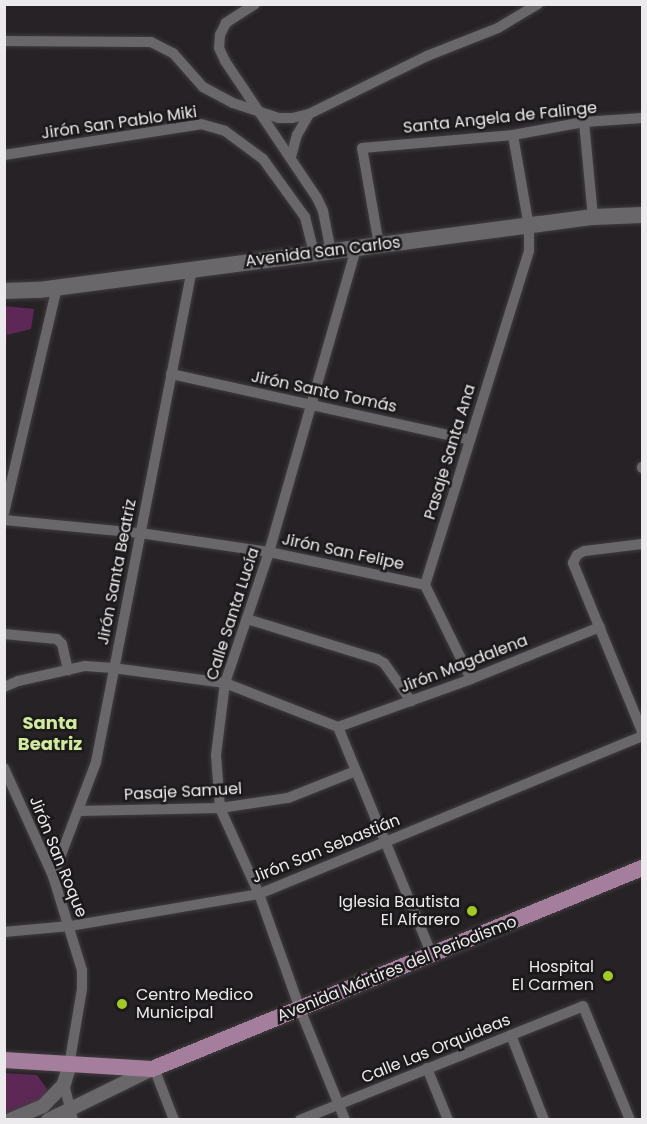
<!DOCTYPE html>
<meta charset="utf-8">
<style>
body{margin:0}
#map{position:relative;width:647px;height:1124px;overflow:hidden;background:#262225;font-family:Poppins,sans-serif}
div>[style]{position:absolute}
[style*='--x']{left:calc(var(--x)*1px);top:calc(var(--y)*1px);width:calc(var(--w)*1px);rotate:calc(var(--a)*1deg)}
.green>*{inset:0;background:#5d2856}
.roads{filter:drop-shadow(0 0 2px #403d3f) drop-shadow(0 0 2px #403d3f)}
.minor>*{height:10px;margin:-5px;padding:0 5px;transform-origin:5px;border-radius:5px;background:#6a676a}
.tertiary>*{height:14px;margin:-7px;padding:0 7px;transform-origin:7px;border-radius:7px;background:#6a676a}
.secondary>*{height:16px;margin:-8px;padding:0 8px;transform-origin:8px;border-radius:8px;background:#6a676a}
.primary>*{height:16px;margin:-8px;padding:0 8px;transform-origin:8px;border-radius:8px;background:#a57e9e}
.dots>*{width:16px;height:16px;translate:-50% -50%;box-sizing:border-box;border:3px solid #1c191b;border-radius:50%}
span{translate:-50% -50%;white-space:nowrap;text-align:center;line-height:1.15;-webkit-text-stroke:5px #1c191b;paint-order:stroke}
.street-label{font-size:16px;color:#eceaec}
.poi-label{font-size:16px;color:#eceaec}
.right{translate:-100% -50%;text-align:right}
.left{translate:0 -50%;text-align:left}
.neighbourhood-label{font-size:18px;color:#d2ea9f;font-weight:700}
.frame{position:absolute;inset:0;border:6px solid #eceaec;pointer-events:none}
</style>
<div id="map">
<div class="green">
<div style="clip-path:polygon(5px 306px,34px 309px,31px 329px,7px 335px,7px 347px)"></div>
<div style="clip-path:polygon(5px 1073px,37px 1075px,47px 1089px,43px 1101px,5px 1117px)"></div>
</div>
<div class="roads">
<div class="minor">
<div style="--x:255;--y:4;--w:35;--a:147"></div>
<div style="--x:226;--y:23;--w:13;--a:117"></div>
<div style="--x:220;--y:35;--w:13;--a:94"></div>
<div style="--x:219;--y:48;--w:14;--a:65"></div>
<div style="--x:225;--y:61;--w:165;--a:56.1"></div>
<div style="--x:317;--y:198;--w:14;--a:65"></div>
<div style="--x:323;--y:211;--w:42;--a:79"></div>
<div style="--x:4;--y:41;--w:147;--a:0.4"></div>
<div style="--x:151;--y:42;--w:25;--a:27"></div>
<div style="--x:173;--y:53;--w:45;--a:48.6"></div>
<div style="--x:203;--y:87;--w:34;--a:28"></div>
<div style="--x:233;--y:103;--w:48;--a:18.1"></div>
<div style="--x:279;--y:118;--w:13;--a:0"></div>
<div style="--x:292;--y:118;--w:17;--a:-13"></div>
<div style="--x:584;--y:122;--w:95;--a:84.6"></div>
<div style="--x:4;--y:155;--w:199;--a:-8.9"></div>
<div style="--x:201;--y:124;--w:25;--a:16"></div>
<div style="--x:225;--y:131;--w:47;--a:36.4"></div>
<div style="--x:263;--y:159;--w:72;--a:54.1"></div>
<div style="--x:305;--y:217;--w:38;--a:76"></div>
<div style="--x:291;--y:157;--w:23;--a:-75"></div>
<div style="--x:297;--y:135;--w:24;--a:-60"></div>
<div style="--x:309;--y:114;--w:131;--a:-26.2"></div>
<div style="--x:427;--y:56;--w:76;--a:-21.5"></div>
<div style="--x:498;--y:28;--w:47;--a:-31"></div>
<div style="--x:379;--y:245;--w:98;--a:-99.9"></div>
<div style="--x:362;--y:148;--w:152;--a:-4.9"></div>
<div style="--x:513;--y:135;--w:72;--a:-10.4"></div>
<div style="--x:584;--y:122;--w:58;--a:-3.9"></div>
<div style="--x:171;--y:374;--w:306;--a:12.4"></div>
<div style="--x:642;--y:467;--w:1;--a:90"></div>
<div style="--x:4;--y:513;--w:232;--a:-76.8"></div>
<div style="--x:4;--y:520;--w:137;--a:5.5"></div>
<div style="--x:140;--y:533;--w:130;--a:8.4"></div>
<div style="--x:269;--y:552;--w:159;--a:11.9"></div>
<div style="--x:642;--y:544;--w:58;--a:173.1"></div>
<div style="--x:584;--y:551;--w:8;--a:150"></div>
<div style="--x:577;--y:555;--w:9;--a:117"></div>
<div style="--x:573;--y:563;--w:182;--a:67.7"></div>
<div style="--x:247;--y:619;--w:136;--a:17.1"></div>
<div style="--x:377;--y:659;--w:8;--a:30"></div>
<div style="--x:384;--y:663;--w:47;--a:54.6"></div>
<div style="--x:4;--y:634;--w:53;--a:5.4"></div>
<div style="--x:57;--y:639;--w:7;--a:45"></div>
<div style="--x:62;--y:644;--w:27;--a:77"></div>
<div style="--x:471;--y:679;--w:105;--a:-116.1"></div>
<div style="--x:425;--y:585;--w:350;--a:-72.7"></div>
<div style="--x:529;--y:251;--w:24;--a:-90"></div>
<div style="--x:529;--y:227;--w:93;--a:-99.9"></div>
<div style="--x:4;--y:687;--w:15;--a:-23"></div>
<div style="--x:18;--y:681;--w:69;--a:-12.6"></div>
<div style="--x:85;--y:666;--w:28;--a:4"></div>
<div style="--x:113;--y:668;--w:113;--a:7.6"></div>
<div style="--x:225;--y:683;--w:121;--a:21.3"></div>
<div style="--x:338;--y:727;--w:247;--a:67.6"></div>
<div style="--x:338;--y:727;--w:141;--a:-19.8"></div>
<div style="--x:471;--y:679;--w:139;--a:-22"></div>
<div style="--x:4;--y:768;--w:119;--a:65.6"></div>
<div style="--x:53;--y:876;--w:98;--a:72.9"></div>
<div style="--x:82;--y:970;--w:19;--a:90"></div>
<div style="--x:82;--y:989;--w:78;--a:99.6"></div>
<div style="--x:78;--y:811;--w:142;--a:-1.2"></div>
<div style="--x:220;--y:808;--w:69;--a:-8.4"></div>
<div style="--x:288;--y:798;--w:73;--a:-21.7"></div>
<div style="--x:53;--y:876;--w:122;--a:-69.3"></div>
<div style="--x:96;--y:762;--w:502;--a:-78.98"></div>
<div style="--x:4;--y:932;--w:66;--a:-5.2"></div>
<div style="--x:70;--y:926;--w:192;--a:-9.6"></div>
<div style="--x:259;--y:894;--w:414;--a:-22.4"></div>
<div style="--x:511;--y:1035;--w:91;--a:68.8"></div>
<div style="--x:154;--y:1068;--w:56;--a:69"></div>
<div style="--x:427;--y:1068;--w:56;--a:68"></div>
<div style="--x:64;--y:1084;--w:37;--a:76"></div>
<div style="--x:300;--y:1120;--w:305;--a:-21.9"></div>
<div style="--x:583;--y:1006;--w:123;--a:67.6"></div>
<div style="--x:345;--y:1120;--w:120;--a:-112.1"></div>
<div style="--x:300;--y:1009;--w:122;--a:-109.6"></div>
<div style="--x:259;--y:894;--w:94;--a:-114.4"></div>
<div style="--x:220;--y:808;--w:53;--a:-94.3"></div>
<div style="--x:216;--y:755;--w:73;--a:-82.9"></div>
<div style="--x:225;--y:683;--w:138;--a:-71.4"></div>
<div style="--x:269;--y:552;--w:315;--a:-74"></div>
</div>
<div class="tertiary">
<div style="--x:10;--y:1120;--w:36;--a:-23"></div>
<div style="--x:43;--y:1106;--w:30;--a:-46"></div>
<div style="--x:64;--y:1084;--w:19;--a:-74"></div>
<div style="--x:48;--y:1120;--w:116;--a:-26.1"></div>
</div>
<div class="secondary">
<div style="--x:4;--y:291;--w:35;--a:-2"></div>
<div style="--x:39;--y:290;--w:559;--a:-7.51"></div>
<div style="--x:593;--y:217;--w:49;--a:-2.3"></div>
</div>
<div class="primary">
<div style="--x:4;--y:1060;--w:148;--a:3.5"></div>
<div style="--x:152;--y:1069;--w:530;--a:-22.3"></div>
</div>
</div>
<div class="dots">
<div style="left:472px;top:911px;background:#a3c927"></div>
<div style="left:608px;top:976px;background:#a3c927"></div>
<div style="left:122px;top:1004px;background:#a3c927"></div>
</div>
<div class="street-label">
<span style="left:500px;top:118px;rotate:-6deg">Santa Angela de Falinge</span>
<span style="left:119px;top:123px;rotate:-8deg">Jirón San Pablo Miki</span>
<span style="left:323px;top:252px;rotate:-7deg">Avenida San Carlos</span>
<span style="left:324px;top:392px;rotate:12deg">Jirón Santo Tomás</span>
<span style="left:450px;top:452px;rotate:-73deg">Pasaje Santa Ana</span>
<span style="left:343px;top:552px;rotate:12deg">Jirón San Felipe</span>
<span style="left:117px;top:572px;rotate:-79deg">Jirón Santa Beatriz</span>
<span style="left:233px;top:614px;rotate:-72deg">Calle Santa Lucía</span>
<span style="left:464px;top:664px;rotate:-21deg">Jirón Magdalena</span>
<span style="left:183px;top:792px;rotate:-3deg">Pasaje Samuel</span>
<span style="left:326px;top:849px;rotate:-22deg">Jirón San Sebastián</span>
<span style="left:58px;top:857px;rotate:68deg">Jirón San Roque</span>
<span style="left:397px;top:969px;rotate:-22deg">Avenida Mártires del Periodismo</span>
<span style="left:436px;top:1049px;rotate:-22deg">Calle Las Orquideas</span>
</div>
<div class="poi-label">
<span class="right" style="left:460px;top:911px">Iglesia Bautista<br>El Alfarero</span>
<span class="right" style="left:594px;top:976px">Hospital<br>El Carmen</span>
<span class="left" style="left:136px;top:1004px">Centro Medico<br>Municipal</span>
</div>
<div class="neighbourhood-label">
<span style="left:50px;top:734px">Santa<br>Beatriz</span>
</div>
<div class="frame"></div>
</div>
